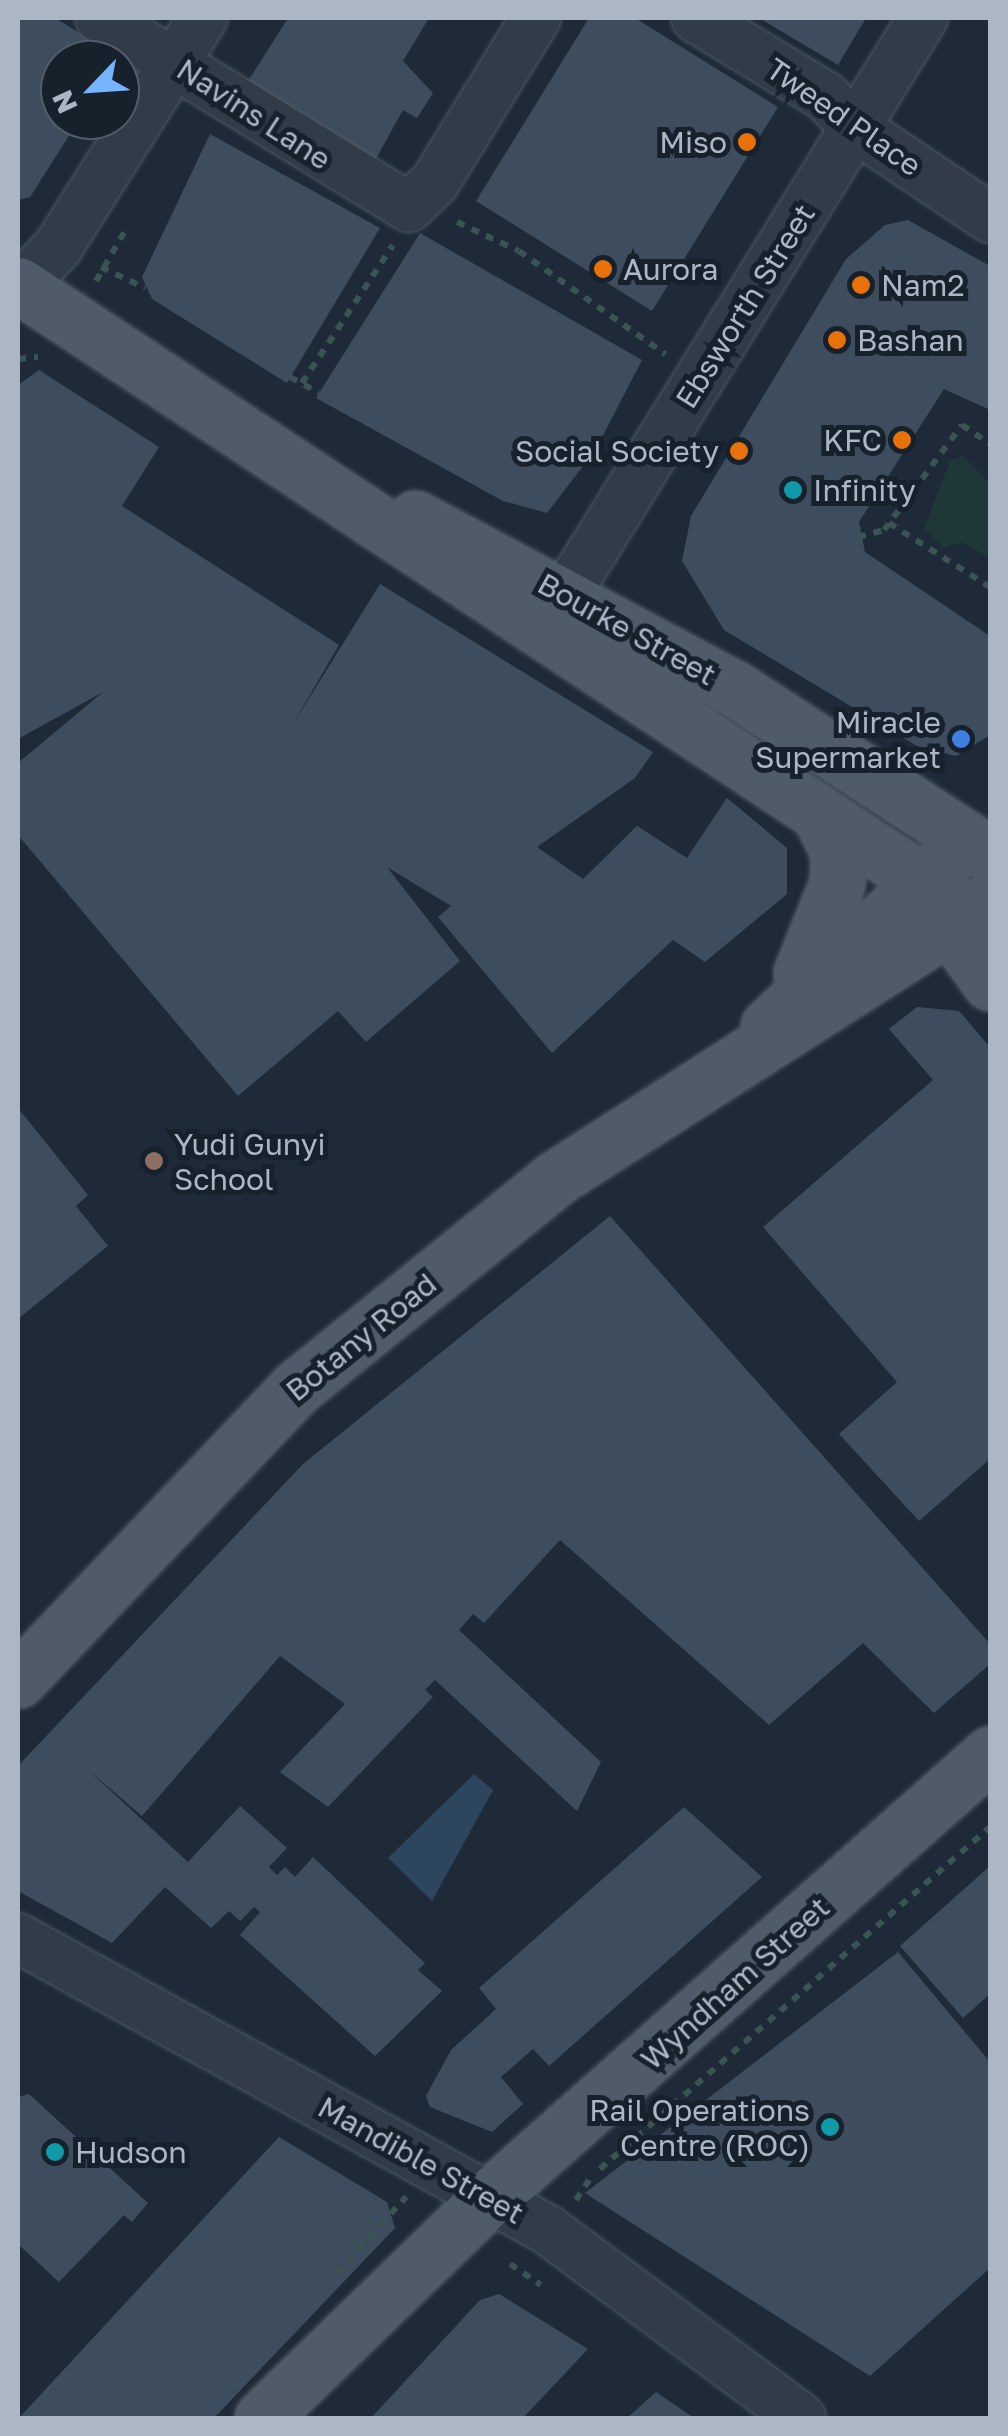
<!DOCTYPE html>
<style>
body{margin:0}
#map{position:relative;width:1008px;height:2436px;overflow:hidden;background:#1e2a37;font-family:"Golos Text",sans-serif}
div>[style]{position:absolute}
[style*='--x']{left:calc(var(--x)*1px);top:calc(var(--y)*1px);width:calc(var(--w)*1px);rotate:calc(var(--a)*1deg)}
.green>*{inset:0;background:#203738}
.water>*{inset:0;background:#2e455e}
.building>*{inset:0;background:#3e4d5d}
.path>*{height:6px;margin-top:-3px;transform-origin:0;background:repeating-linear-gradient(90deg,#3a5353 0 8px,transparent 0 16px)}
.roads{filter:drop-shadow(0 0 2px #4c5763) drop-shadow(0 0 2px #4c5763)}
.minor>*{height:48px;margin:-24px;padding:0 24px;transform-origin:24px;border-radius:24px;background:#313c48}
.major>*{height:55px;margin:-27.5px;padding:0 27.5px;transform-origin:27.5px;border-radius:27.5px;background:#4f5b68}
.dots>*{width:28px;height:28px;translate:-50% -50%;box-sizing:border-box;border:5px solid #17212c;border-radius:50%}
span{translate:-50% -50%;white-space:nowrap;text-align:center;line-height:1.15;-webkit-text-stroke:10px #17212c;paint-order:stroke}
.street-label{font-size:30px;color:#abb7c5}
.poi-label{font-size:30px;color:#abb7c5}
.right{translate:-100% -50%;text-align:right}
.left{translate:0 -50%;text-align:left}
.frame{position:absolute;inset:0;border:20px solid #abb7c5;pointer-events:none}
.north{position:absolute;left:40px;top:40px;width:100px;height:100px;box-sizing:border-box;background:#17212c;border:2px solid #525d69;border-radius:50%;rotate:245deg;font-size:28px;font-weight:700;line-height:40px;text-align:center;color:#abb7c5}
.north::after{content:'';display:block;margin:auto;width:35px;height:45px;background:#76b4ff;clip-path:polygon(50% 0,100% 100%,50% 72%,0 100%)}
</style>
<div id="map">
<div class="green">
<div style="clip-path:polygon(963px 456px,990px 483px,990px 558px,961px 542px,944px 548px,924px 528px,950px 461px)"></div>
</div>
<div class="water">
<div style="clip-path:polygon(474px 1774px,493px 1790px,432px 1901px,388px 1858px)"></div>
</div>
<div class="building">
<div style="clip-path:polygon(18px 18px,55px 18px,119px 57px,60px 60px,60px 120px,79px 120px,30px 197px,18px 200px)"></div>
<div style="clip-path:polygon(288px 18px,429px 18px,403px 61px,433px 93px,417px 118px,403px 110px,373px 164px,245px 86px)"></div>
<div style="clip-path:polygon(589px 18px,635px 18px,778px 107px,652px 311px,476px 201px)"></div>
<div style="clip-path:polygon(759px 18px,866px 18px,838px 65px)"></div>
<div style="clip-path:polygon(210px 134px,380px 228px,287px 383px,152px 299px,142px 277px)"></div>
<div style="clip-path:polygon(908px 220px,990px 266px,990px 410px,944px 389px,859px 522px,865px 552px,990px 636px,990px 735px,956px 756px,917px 746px,724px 630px,682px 561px,691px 516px,846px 259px,885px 225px)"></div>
<div style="clip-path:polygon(420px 233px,642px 360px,596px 449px,547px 513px,503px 501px,316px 398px)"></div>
<div style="clip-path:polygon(39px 370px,159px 447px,122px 506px,339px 645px,293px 724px,380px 584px,653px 752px,635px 778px,537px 847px,583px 879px,637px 826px,687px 858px,727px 798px,787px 848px,787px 894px,705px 962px,673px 940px,552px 1053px,438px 917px,451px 906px,387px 867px,460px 961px,366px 1042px,338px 1011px,238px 1096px,18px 835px,18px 763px,103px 692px,18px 739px,18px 385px)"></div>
<div style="clip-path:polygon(917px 1007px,959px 1011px,990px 1047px,990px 1459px,919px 1521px,839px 1434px,897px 1382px,763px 1227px,933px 1080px,889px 1029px)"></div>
<div style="clip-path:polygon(18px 1108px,88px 1195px,76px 1206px,108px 1246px,18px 1319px)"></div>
<div style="clip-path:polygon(610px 1216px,990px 1644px,990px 1664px,934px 1713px,863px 1643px,769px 1725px,560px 1540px,484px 1623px,473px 1614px,459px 1630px,601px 1762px,577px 1811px,435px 1680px,425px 1690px,433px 1697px,328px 1807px,280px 1772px,345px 1704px,280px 1656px,142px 1816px,87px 1769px,188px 1862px,240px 1806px,287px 1848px,269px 1867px,277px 1875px,285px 1867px,295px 1877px,313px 1857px,425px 1963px,418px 1970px,442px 1991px,375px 2056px,240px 1935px,260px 1912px,254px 1907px,240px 1921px,229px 1911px,211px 1928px,165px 1887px,112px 1943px,18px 1891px,18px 1766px,303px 1464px)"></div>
<div style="clip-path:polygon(684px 1807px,762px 1877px,549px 2066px,533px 2049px,501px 2077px,523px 2104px,492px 2132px,430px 2107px,426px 2096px,451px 2050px,496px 2009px,479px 1988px)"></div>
<div style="clip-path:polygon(990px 1866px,990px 1994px,963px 2018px,900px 1946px)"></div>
<div style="clip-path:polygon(898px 1952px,990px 2062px,990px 2268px,870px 2376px,585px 2193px)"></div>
<div style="clip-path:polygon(29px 2094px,148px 2203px,132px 2222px,124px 2215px,59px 2282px,18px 2244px,18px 2097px)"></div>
<div style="clip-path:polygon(279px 2137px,387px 2202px,395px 2228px,214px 2418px,19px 2418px)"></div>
<div style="clip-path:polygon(499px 2294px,588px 2349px,523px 2418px,371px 2418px,480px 2300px)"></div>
<div style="clip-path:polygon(656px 2392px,694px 2418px,627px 2418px)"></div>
</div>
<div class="path">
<div style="--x:457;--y:222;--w:68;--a:25.1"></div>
<div style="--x:519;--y:251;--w:179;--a:35.2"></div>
<div style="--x:101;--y:267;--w:49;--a:25.5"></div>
<div style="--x:96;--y:281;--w:58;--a:-59.9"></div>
<div style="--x:18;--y:359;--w:20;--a:-6"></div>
<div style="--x:290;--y:377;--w:33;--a:29"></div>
<div style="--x:302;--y:383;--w:165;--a:-56.6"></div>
<div style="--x:708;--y:457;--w:16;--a:27"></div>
<div style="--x:889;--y:523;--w:120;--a:32.4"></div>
<div style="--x:858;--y:537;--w:27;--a:-15"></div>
<div style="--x:884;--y:530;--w:131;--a:-53.4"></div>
<div style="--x:962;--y:425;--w:34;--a:34"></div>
<div style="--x:600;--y:2169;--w:519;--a:-41.25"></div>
<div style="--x:576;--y:2200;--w:27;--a:-57"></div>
<div style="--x:510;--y:2264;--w:37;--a:34"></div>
<div style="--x:337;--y:2273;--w:103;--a:-47.8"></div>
</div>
<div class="roads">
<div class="minor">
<div style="--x:100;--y:18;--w:362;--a:31.5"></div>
<div style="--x:409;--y:207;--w:36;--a:-44"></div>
<div style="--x:435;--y:182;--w:193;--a:-58.4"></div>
<div style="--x:696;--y:18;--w:151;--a:31.2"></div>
<div style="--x:825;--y:96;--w:46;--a:45.9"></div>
<div style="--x:857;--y:129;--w:160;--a:33.8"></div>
<div style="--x:18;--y:289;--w:58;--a:-46.4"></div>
<div style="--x:58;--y:247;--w:271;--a:-57.7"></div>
<div style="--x:566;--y:594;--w:678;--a:-58.21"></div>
<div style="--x:18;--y:1938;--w:605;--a:28.85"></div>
<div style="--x:548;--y:2230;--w:315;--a:36.6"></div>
</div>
<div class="major">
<div style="--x:18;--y:285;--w:1164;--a:33.4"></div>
<div style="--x:415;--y:518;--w:361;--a:28.1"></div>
<div style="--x:734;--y:688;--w:305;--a:33"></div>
<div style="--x:928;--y:897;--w:106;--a:54.2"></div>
<div style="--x:801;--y:973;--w:97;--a:-68.2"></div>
<div style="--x:837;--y:883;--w:31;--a:-88"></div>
<div style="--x:838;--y:852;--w:43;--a:-116"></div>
<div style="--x:768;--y:1026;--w:243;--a:-43"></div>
<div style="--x:18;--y:1680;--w:403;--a:-46.4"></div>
<div style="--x:296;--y:1388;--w:334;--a:-38.9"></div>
<div style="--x:556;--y:1178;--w:515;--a:-32.64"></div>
<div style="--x:262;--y:2418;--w:319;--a:-44.1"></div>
<div style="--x:491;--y:2196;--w:667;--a:-41.53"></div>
</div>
</div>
<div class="dots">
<div style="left:747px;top:142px;background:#e8710a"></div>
<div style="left:603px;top:269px;background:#e8710a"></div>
<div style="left:861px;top:285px;background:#e8710a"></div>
<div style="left:837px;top:340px;background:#e8710a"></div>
<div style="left:902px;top:440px;background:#e8710a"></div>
<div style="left:739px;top:451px;background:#e8710a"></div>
<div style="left:793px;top:490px;background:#0f9aa8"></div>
<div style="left:961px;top:739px;background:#3f7fe0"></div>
<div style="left:154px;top:1161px;background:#8d6e63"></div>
<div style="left:830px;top:2127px;background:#0f9aa8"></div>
<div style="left:55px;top:2152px;background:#0f9aa8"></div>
</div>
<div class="street-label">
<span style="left:254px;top:114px;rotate:33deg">Navins Lane</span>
<span style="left:844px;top:117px;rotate:35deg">Tweed Place</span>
<span style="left:745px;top:306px;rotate:-58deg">Ebsworth Street</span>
<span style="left:627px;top:629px;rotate:29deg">Bourke Street</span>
<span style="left:361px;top:1337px;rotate:-39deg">Botany Road</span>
<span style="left:735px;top:1983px;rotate:-42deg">Wyndham Street</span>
<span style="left:421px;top:2160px;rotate:29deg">Mandible Street</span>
</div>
<div class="poi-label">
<span class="right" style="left:727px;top:142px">Miso</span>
<span class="left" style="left:623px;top:269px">Aurora</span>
<span class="left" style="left:881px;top:285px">Nam2</span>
<span class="left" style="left:857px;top:340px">Bashan</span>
<span class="right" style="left:882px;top:440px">KFC</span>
<span class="right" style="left:719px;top:451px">Social Society</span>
<span class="left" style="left:813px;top:490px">Infinity</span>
<span class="right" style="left:941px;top:739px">Miracle<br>Supermarket</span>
<span class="left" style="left:174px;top:1161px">Yudi Gunyi<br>School</span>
<span class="right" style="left:810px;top:2127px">Rail Operations<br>Centre (ROC)</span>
<span class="left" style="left:75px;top:2152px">Hudson</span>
</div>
<div class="frame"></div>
<div class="north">N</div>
</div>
